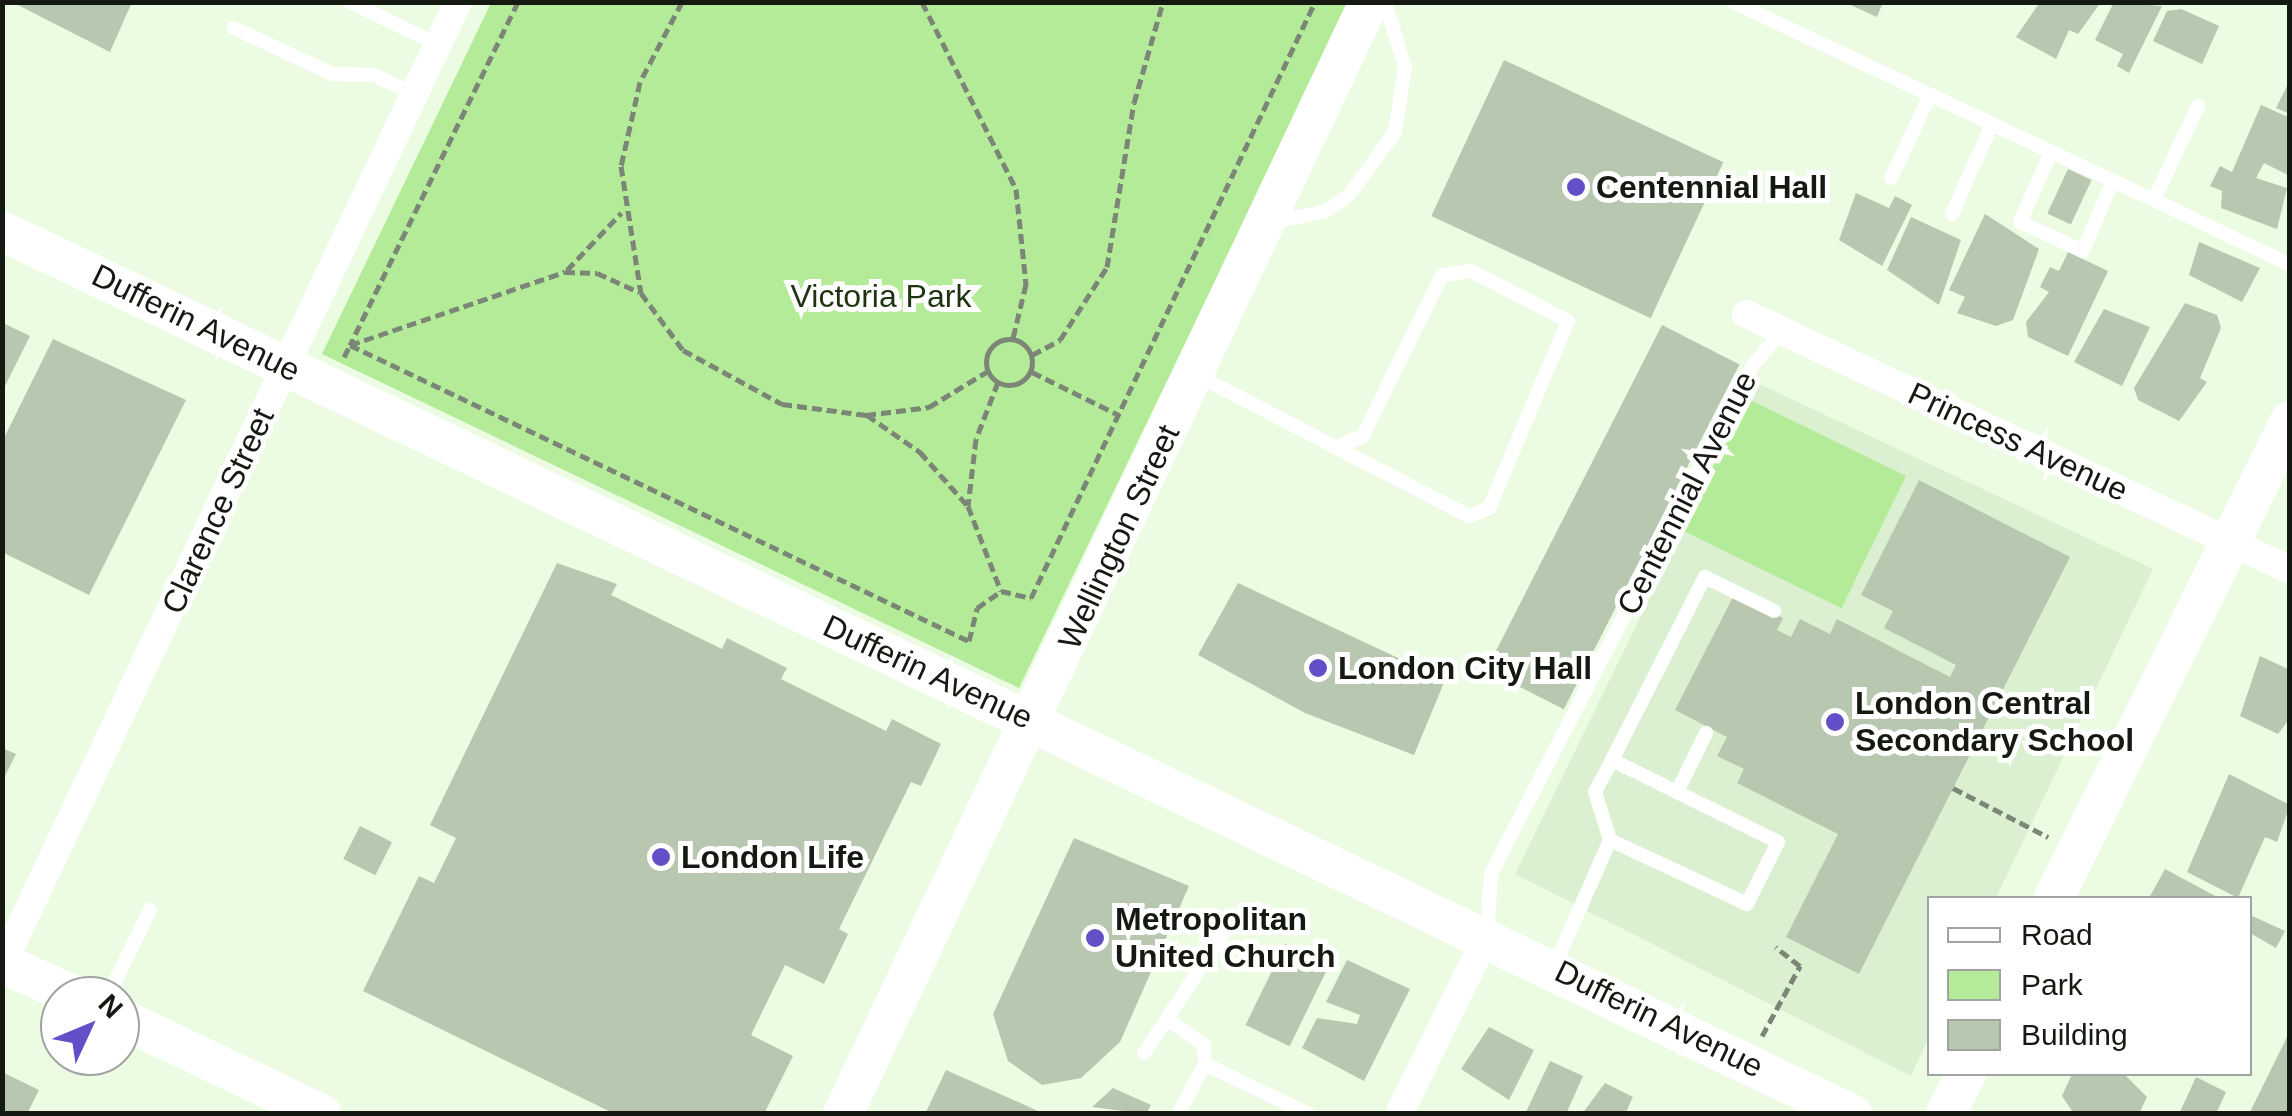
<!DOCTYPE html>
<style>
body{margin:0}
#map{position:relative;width:2292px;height:1116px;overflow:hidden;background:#ebfce3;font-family:Arial,sans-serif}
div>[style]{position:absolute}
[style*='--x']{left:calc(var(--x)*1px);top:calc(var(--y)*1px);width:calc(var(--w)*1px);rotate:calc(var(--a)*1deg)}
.built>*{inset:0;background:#dbf0d1}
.green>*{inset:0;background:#b4eb98;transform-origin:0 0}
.building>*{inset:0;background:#b7c7b0;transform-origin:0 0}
.path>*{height:5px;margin-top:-2.5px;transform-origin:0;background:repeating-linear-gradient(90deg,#7b8676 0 10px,transparent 0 15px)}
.path>.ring{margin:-2.5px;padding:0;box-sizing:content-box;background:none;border:5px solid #7b8676;border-radius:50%}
.lane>*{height:14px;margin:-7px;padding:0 7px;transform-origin:7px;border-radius:7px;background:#fff}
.street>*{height:28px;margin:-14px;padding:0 14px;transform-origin:14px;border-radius:14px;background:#fff}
.secondary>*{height:40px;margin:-20px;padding:0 20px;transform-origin:20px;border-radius:20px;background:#fff}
.dots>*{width:28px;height:28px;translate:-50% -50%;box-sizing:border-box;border:5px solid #fff;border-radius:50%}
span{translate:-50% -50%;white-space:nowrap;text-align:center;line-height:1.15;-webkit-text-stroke:10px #fff;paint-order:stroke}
.poi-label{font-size:32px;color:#141911;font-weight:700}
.left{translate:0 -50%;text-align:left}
.park-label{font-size:32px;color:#1e3411}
.street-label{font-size:32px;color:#141911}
.frame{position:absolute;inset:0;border:5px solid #141911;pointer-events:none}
.legend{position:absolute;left:1927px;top:896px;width:325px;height:180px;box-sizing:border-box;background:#fff;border:2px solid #a1a3a0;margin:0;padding:12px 18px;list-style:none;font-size:30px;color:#141911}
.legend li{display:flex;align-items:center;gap:20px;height:50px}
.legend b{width:50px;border:2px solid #a1a3a0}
.north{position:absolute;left:40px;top:976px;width:100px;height:100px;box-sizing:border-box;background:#fff;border:2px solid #a1a3a0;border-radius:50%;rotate:46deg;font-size:28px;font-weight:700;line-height:40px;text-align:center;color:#141911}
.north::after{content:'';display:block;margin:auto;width:35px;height:45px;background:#6350c9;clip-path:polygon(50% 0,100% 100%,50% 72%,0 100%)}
</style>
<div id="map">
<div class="built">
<div style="clip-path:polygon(1755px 382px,2153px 569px,1996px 898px,1930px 898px,1929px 1037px,1911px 1076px,1515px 874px)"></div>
</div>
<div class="green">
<div style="clip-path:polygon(491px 3px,1349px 3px,1019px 688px,322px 354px)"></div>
<div style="left:1746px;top:398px;width:178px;height:147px;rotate:26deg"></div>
</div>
<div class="building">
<div style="clip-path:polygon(12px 2px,132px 2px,110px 52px)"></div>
<div style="clip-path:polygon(1844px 2px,1883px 2px,1877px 17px)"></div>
<div style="clip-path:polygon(2040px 2px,2101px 2px,2078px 34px,2069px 30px,2056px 59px,2016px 37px)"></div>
<div style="clip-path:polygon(2114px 2px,2162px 6px,2129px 73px,2117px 66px,2123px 54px,2095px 40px)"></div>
<div style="clip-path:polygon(2181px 9px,2219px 26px,2202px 64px,2153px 41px,2167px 11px)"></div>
<div style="left:1504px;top:60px;width:242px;height:172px;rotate:25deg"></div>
<div style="clip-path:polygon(2290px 80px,2290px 114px,2276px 108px)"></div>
<div style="clip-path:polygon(2261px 105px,2290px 118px,2290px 176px,2264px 163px,2256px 178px,2287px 188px,2277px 229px,2221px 208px,2222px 191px,2210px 186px,2220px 166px,2232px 172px)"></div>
<div style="left:2068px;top:169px;width:26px;height:49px;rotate:25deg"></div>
<div style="clip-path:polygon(1856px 193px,1889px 208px,1895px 196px,1912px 205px,1882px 266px,1839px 240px)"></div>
<div style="clip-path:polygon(1985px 214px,2039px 249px,2013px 320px,1996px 326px,1957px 313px,1965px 297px,1949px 290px)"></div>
<div style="clip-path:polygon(1911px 217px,1961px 240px,1939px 305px,1887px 270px)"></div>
<div style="clip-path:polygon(2199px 242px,2260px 268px,2242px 302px,2189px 275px)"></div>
<div style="clip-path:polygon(2068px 252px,2108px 271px,2068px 356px,2028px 337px,2026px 322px,2049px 292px,2040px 287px,2050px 267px,2059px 271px)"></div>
<div style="clip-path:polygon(2185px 303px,2217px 315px,2221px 328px,2200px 378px,2207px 382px,2179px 421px,2138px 400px,2134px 388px)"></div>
<div style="clip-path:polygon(2104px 309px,2150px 327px,2122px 386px,2074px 362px)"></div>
<div style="clip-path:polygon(3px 323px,30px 336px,3px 390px)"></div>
<div style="left:1662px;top:325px;width:87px;height:387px;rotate:27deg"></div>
<div style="clip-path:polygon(53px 339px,186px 400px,89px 595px,2px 552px,2px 442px)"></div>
<div style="clip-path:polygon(1919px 480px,2070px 557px,1859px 974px,1786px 937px,1838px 834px,1737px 783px,1744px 769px,1717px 756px,1727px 737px,1675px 710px,1735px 593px,1783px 618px,1777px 630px,1791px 637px,1800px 619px,1830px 634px,1837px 619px,1950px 677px,1956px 665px,1884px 628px,1893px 611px,1861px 595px)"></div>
<div style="clip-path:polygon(557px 563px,617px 584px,611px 595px,722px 649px,727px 638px,787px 668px,781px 679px,886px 731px,892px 719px,941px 744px,921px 786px,911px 782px,839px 929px,848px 934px,824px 984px,785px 965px,751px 1035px,793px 1056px,764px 1114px,615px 1114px,363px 991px,419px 876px,434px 883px,456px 838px,430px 825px)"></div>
<div style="clip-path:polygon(1238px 583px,1445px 680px,1414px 755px,1305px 713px,1198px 655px)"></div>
<div style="clip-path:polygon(2260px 656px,2290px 670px,2290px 718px,2278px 734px,2240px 716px)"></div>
<div style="clip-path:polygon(2px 748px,16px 754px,2px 782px)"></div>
<div style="clip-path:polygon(2229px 774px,2290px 805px,2277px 842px,2265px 837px,2238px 898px,2187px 872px)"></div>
<div style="left:360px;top:826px;width:36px;height:37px;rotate:27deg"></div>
<div style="clip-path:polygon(1074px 838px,1189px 886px,1120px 1042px,1081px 1078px,1042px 1085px,1008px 1061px,993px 1014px)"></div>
<div style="clip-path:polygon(2165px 869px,2219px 898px,2149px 898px)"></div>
<div style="clip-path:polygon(2250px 915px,2285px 931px,2276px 948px,2250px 933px)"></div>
<div style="left:1285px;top:944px;width:49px;height:90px;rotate:26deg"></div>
<div style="clip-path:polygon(1347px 960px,1410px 989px,1364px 1081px,1302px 1048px,1317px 1018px,1357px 1024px,1360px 1015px,1326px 1002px)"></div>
<div style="clip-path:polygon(1489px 1027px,1534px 1050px,1509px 1100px,1461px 1069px)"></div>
<div style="clip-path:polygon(2290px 1031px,2290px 1114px,2249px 1114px)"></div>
<div style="clip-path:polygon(1550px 1061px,1583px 1076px,1566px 1114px,1525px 1114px)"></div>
<div style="clip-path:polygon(946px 1070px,1036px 1110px,1037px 1114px,925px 1114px)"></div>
<div style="clip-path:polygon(2px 1072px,39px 1090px,27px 1114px,2px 1114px)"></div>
<div style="clip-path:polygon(2072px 1074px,2124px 1074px,2147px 1097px,2139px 1114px,2074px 1114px,2062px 1096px)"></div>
<div style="clip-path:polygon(2196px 1077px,2226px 1092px,2216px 1114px,2166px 1114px,2180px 1112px)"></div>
<div style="clip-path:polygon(1605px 1083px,1633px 1097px,1625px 1114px,1582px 1114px)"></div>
<div style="clip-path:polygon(1113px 1088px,1151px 1105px,1146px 1114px,1092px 1107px)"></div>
</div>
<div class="path">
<div style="--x:518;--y:2;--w:382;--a:116.1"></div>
<div style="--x:350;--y:345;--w:686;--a:25.56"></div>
<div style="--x:969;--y:641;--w:34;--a:-76"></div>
<div style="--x:977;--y:608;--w:29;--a:-35"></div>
<div style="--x:1001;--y:591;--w:31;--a:13"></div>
<div style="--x:1031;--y:598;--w:660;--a:-64.52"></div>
<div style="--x:682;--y:2;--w:90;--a:117.7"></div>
<div style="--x:640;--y:82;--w:86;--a:102.7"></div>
<div style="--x:621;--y:166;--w:129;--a:81.1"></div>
<div style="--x:641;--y:293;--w:71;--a:53.6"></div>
<div style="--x:683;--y:350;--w:113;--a:28.6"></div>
<div style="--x:782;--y:404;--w:85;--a:7.5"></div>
<div style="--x:866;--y:415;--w:64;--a:-7.2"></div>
<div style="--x:929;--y:407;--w:69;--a:-31.4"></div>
<div style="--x:922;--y:2;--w:209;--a:63.3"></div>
<div style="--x:1016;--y:189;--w:96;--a:84"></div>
<div style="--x:1026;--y:284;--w:56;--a:103.5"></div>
<div style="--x:567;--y:270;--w:79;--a:-46.5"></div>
<div class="ring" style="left:986px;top:339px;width:41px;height:41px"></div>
<div style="--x:1032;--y:355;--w:32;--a:-28"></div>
<div style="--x:1060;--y:340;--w:87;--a:-57.2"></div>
<div style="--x:1107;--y:267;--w:166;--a:-80.7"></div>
<div style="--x:1134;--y:103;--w:105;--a:-74"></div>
<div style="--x:344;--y:357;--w:13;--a:-63"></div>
<div style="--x:350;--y:345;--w:227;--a:-18.8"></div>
<div style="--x:565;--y:272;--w:32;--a:2"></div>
<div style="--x:597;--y:273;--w:46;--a:24.3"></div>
<div style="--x:1032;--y:372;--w:97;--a:26.3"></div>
<div style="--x:998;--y:382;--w:61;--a:111.1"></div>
<div style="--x:976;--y:439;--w:67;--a:96.8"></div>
<div style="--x:968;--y:506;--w:91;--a:68.8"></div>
<div style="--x:867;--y:415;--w:65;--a:34.9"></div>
<div style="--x:920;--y:452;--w:72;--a:48.4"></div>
<div style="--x:1953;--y:788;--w:107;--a:27.3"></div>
<div style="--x:1762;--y:1036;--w:80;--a:-61.5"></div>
<div style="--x:1800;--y:966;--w:31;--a:-142"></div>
</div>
<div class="lane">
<div style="--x:350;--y:2;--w:97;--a:25.8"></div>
<div style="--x:1733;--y:2;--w:465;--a:25.2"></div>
<div style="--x:234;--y:28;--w:108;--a:25.1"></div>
<div style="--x:332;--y:74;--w:42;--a:1.4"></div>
<div style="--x:374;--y:75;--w:43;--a:24.8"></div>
<div style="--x:2198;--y:106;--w:104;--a:115.1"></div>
<div style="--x:2154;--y:200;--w:151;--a:25.5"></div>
<div style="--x:2051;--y:152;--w:77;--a:113.9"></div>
<div style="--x:2020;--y:222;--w:69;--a:24.7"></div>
<div style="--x:2083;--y:251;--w:76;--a:-66.8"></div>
<div style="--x:1891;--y:178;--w:92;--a:-64.8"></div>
<div style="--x:1952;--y:214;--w:98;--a:-66"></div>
<div style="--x:1271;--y:223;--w:56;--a:-12.3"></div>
<div style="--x:1326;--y:211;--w:29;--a:-35"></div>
<div style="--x:1350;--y:194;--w:77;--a:-54"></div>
<div style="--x:1395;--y:132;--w:66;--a:-81.3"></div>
<div style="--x:1405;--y:67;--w:68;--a:-107.1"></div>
<div style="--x:1195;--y:374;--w:158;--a:27.5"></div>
<div style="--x:1335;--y:447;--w:30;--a:-21"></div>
<div style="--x:1363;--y:436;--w:179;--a:-63.9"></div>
<div style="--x:1442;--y:275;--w:29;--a:-8"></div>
<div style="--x:1471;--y:271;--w:109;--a:27.3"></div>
<div style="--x:1568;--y:321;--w:203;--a:112.9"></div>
<div style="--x:1489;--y:508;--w:22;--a:158"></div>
<div style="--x:1469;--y:516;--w:151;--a:-152.8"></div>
<div style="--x:1612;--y:760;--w:205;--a:-63.1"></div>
<div style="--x:1705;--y:577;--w:77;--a:26.2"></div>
<div style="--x:1677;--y:792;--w:66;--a:-63.8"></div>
<div style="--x:1487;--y:935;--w:61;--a:-86.2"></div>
<div style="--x:1491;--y:874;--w:572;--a:-62.76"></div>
<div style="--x:1753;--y:365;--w:45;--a:-49.5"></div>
<div style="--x:1554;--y:967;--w:139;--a:-66.2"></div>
<div style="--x:1610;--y:840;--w:151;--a:25"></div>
<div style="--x:1747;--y:904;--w:69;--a:-63.4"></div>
<div style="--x:1778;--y:842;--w:185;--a:-153.7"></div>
<div style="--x:1612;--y:760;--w:36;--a:118"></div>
<div style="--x:1595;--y:792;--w:50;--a:72.6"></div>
<div style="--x:108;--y:996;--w:96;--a:-64"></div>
<div style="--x:1167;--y:1019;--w:45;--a:35.1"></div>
<div style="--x:1204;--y:1045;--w:19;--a:87"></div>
<div style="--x:1144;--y:1053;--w:164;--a:-56.4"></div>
<div style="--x:1178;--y:1114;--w:57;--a:-61.6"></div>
<div style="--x:1205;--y:1064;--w:114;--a:25.9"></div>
</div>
<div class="street">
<div style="--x:1746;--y:314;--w:601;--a:25.2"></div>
<div style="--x:2;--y:965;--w:1066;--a:-64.66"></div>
<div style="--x:1399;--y:1114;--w:199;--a:-63.8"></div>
</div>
<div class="secondary">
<div style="--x:2;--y:231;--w:2050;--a:25.52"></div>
<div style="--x:2054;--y:898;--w:532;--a:-63.68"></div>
<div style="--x:2;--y:963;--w:80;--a:24.3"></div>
<div style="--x:120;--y:1018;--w:223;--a:25.5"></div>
<div style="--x:843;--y:1114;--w:1230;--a:-64.68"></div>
<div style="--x:1946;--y:1114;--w:45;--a:-63.4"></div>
</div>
<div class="dots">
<div style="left:1576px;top:187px;background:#6350c9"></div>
<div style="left:1318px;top:668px;background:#6350c9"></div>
<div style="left:1835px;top:722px;background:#6350c9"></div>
<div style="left:661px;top:857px;background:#6350c9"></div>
<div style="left:1095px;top:938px;background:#6350c9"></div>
</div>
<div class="poi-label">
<span class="left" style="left:1596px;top:187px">Centennial Hall</span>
<span class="left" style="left:1338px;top:668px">London City Hall</span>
<span class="left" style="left:1855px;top:722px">London Central<br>Secondary School</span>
<span class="left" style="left:681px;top:857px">London Life</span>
<span class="left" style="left:1115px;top:938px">Metropolitan<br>United Church</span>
</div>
<div class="park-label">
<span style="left:881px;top:296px">Victoria Park</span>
</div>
<div class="street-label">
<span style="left:196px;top:323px;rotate:26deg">Dufferin Avenue</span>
<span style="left:2018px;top:442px;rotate:25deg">Princess Avenue</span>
<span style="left:1687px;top:493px;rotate:-63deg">Centennial Avenue</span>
<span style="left:218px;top:511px;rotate:-65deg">Clarence Street</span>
<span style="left:1119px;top:537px;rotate:-65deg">Wellington Street</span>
<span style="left:928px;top:672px;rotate:25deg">Dufferin Avenue</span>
<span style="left:1659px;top:1019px;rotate:26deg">Dufferin Avenue</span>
</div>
<div class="frame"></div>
<ul class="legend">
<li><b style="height:12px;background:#fff"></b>Road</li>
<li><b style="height:28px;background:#b4eb98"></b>Park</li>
<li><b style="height:28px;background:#b7c7b0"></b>Building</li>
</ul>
<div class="north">N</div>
</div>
